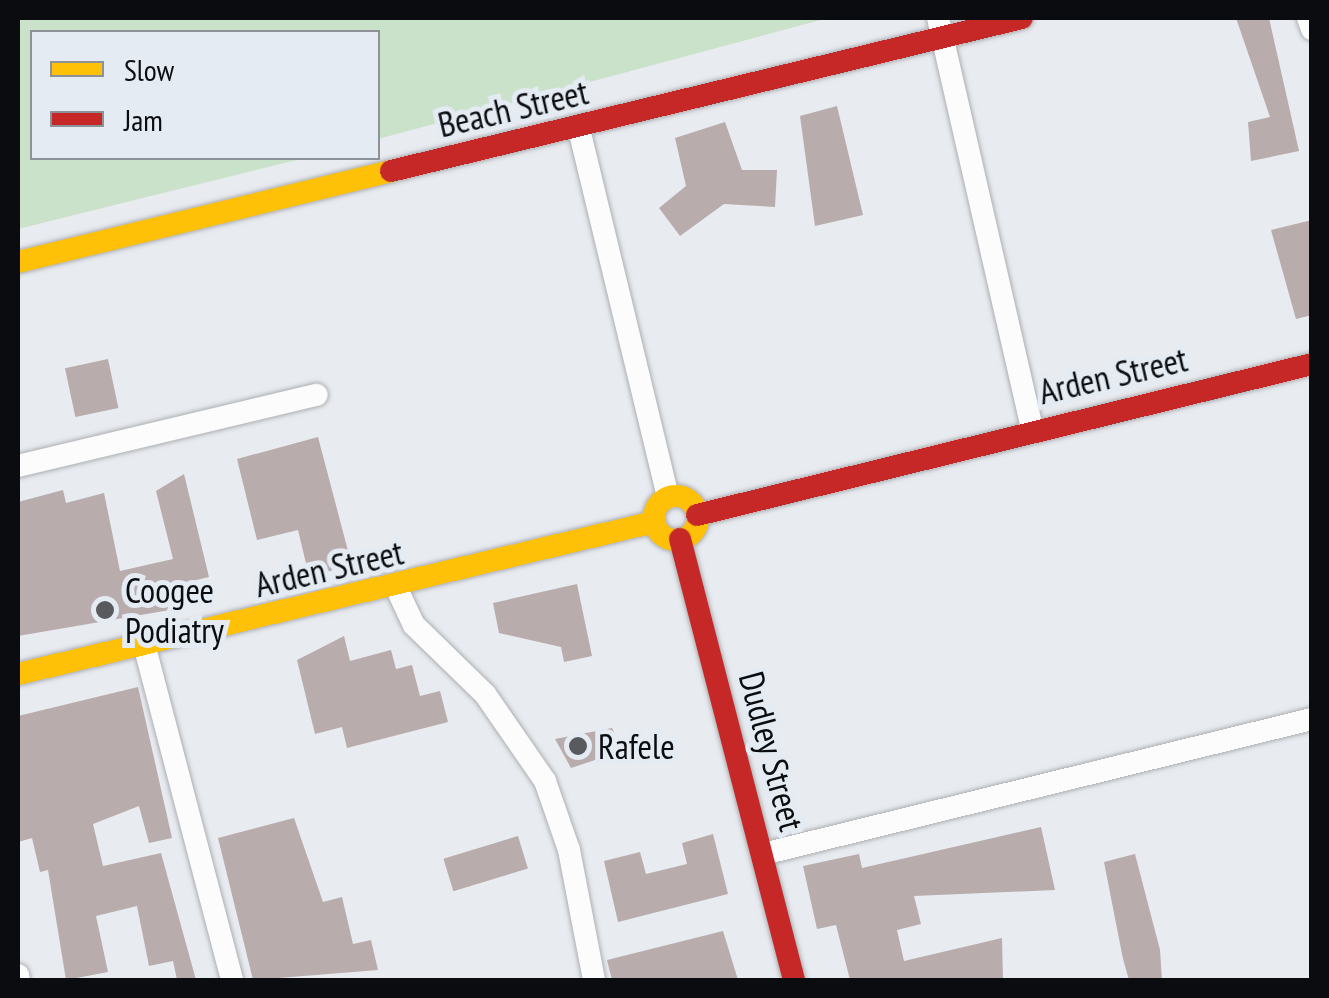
<!DOCTYPE html>
<style>
body{margin:0}
#map{position:relative;width:1329px;height:998px;overflow:hidden;background:#e8ebf0;font-family:"PT Sans Narrow",sans-serif}
div>[style]{position:absolute}
[style*='--x']{left:calc(var(--x)*1px);top:calc(var(--y)*1px);width:calc(var(--w)*1px);rotate:calc(var(--a)*1deg)}
.green>*{inset:0;background:#cbe2ca}
.building>*{inset:0;background:#b8acad;transform-origin:0 0}
.roads{filter:drop-shadow(0 0 2px #adafb2) drop-shadow(0 0 2px #adafb2)}
.street>*{height:22px;margin:-11px;padding:0 11px;transform-origin:11px;border-radius:11px;background:#fcfcfd}
.slow>*{height:22px;margin:-11px;padding:0 11px;transform-origin:11px;border-radius:11px;background:#ffc107}
.slow>.ring{margin:-11px;padding:0;box-sizing:content-box;background:none;border:22px solid #ffc107;border-radius:50%}
.jam>*{height:22px;margin:-11px;padding:0 11px;transform-origin:11px;border-radius:11px;background:#c62828}
.dots>*{width:28px;height:28px;translate:-50% -50%;box-sizing:border-box;border:5px solid #e4ebf3;border-radius:50%}
span{translate:-50% -50%;white-space:nowrap;text-align:center;line-height:1.15;-webkit-text-stroke:10px #e4ebf3;paint-order:stroke}
.street-label{font-size:35px;color:#0a0c0f}
.poi-label{font-size:35px;color:#0a0c0f}
.left{translate:0 -50%;text-align:left}
.frame{position:absolute;inset:0;border:20px solid #0a0c0f;pointer-events:none}
.legend{position:absolute;left:30px;top:30px;width:350px;height:130px;box-sizing:border-box;background:#e4ebf3;border:2px solid #8d9298;margin:0;padding:12px 18px;list-style:none;font-size:30px;color:#0a0c0f}
.legend li{display:flex;align-items:center;gap:20px;height:50px}
.legend b{width:50px;border:2px solid #8d9298}
</style>
<div id="map">
<div class="green">
<div style="clip-path:polygon(18px 18px,828px 18px,378px 139px,378px 32px,32px 32px,32px 158px,305px 158px,18px 229px)"></div>
</div>
<div class="building">
<div style="clip-path:polygon(1236px 18px,1269px 18px,1299px 151px,1251px 161px,1248px 122px,1270px 117px)"></div>
<div style="clip-path:polygon(837px 106px,863px 215px,815px 226px,800px 116px)"></div>
<div style="clip-path:polygon(725px 122px,742px 170px,777px 170px,775px 207px,724px 204px,680px 236px,659px 208px,686px 186px,675px 138px)"></div>
<div style="clip-path:polygon(1312px 220px,1312px 315px,1296px 319px,1271px 230px)"></div>
<div style="left:108px;top:359px;width:50px;height:44px;rotate:78deg"></div>
<div style="clip-path:polygon(318px 437px,352px 566px,309px 576px,298px 530px,257px 540px,237px 459px)"></div>
<div style="clip-path:polygon(184px 474px,209px 577px,164px 588px,170px 610px,18px 636px,18px 502px,63px 490px,66px 503px,104px 493px,120px 571px,173px 559px,156px 491px)"></div>
<div style="clip-path:polygon(577px 584px,592px 656px,564px 662px,561px 647px,499px 633px,493px 603px)"></div>
<div style="clip-path:polygon(344px 636px,350px 661px,391px 650px,396px 669px,412px 665px,420px 696px,440px 691px,448px 722px,347px 748px,342px 727px,315px 734px,297px 660px)"></div>
<div style="clip-path:polygon(138px 687px,172px 838px,149px 843px,139px 806px,93px 824px,103px 866px,161px 853px,196px 980px,177px 980px,173px 961px,149px 966px,137px 906px,96px 916px,108px 972px,66px 980px,48px 870px,40px 872px,32px 838px,18px 842px,18px 716px)"></div>
<div style="clip-path:polygon(612px 728px,622px 751px,571px 768px,555px 739px)"></div>
<div style="clip-path:polygon(294px 818px,323px 902px,342px 897px,353px 944px,371px 940px,378px 970px,253px 980px,218px 838px)"></div>
<div style="clip-path:polygon(1041px 827px,1055px 890px,914px 896px,921px 924px,897px 930px,904px 961px,1002px 938px,1003px 980px,850px 980px,836px 925px,817px 929px,803px 866px,859px 854px,862px 868px)"></div>
<div style="clip-path:polygon(713px 834px,728px 894px,618px 922px,604px 861px,640px 852px,646px 874px,687px 864px,682px 843px)"></div>
<div style="left:518px;top:836px;width:34px;height:78px;rotate:73deg"></div>
<div style="clip-path:polygon(1135px 854px,1160px 950px,1162px 980px,1129px 980px,1123px 959px,1104px 862px)"></div>
<div style="clip-path:polygon(723px 931px,738px 980px,612px 980px,607px 960px)"></div>
</div>
<div class="roads">
<div class="street">
<div style="--x:938;--y:18;--w:423;--a:77.1"></div>
<div style="--x:1308;--y:18;--w:12;--a:70"></div>
<div style="--x:579;--y:129;--w:379;--a:76.4"></div>
<div style="--x:18;--y:466;--w:307;--a:-13.4"></div>
<div style="--x:397;--y:589;--w:40;--a:65"></div>
<div style="--x:414;--y:625;--w:99;--a:44.2"></div>
<div style="--x:485;--y:694;--w:106;--a:55.4"></div>
<div style="--x:545;--y:781;--w:73;--a:70.8"></div>
<div style="--x:569;--y:850;--w:132;--a:79.1"></div>
<div style="--x:145;--y:648;--w:343;--a:75.3"></div>
<div style="--x:763;--y:854;--w:565;--a:-13.82"></div>
<div style="--x:18;--y:975;--w:5;--a:79"></div>
</div>
<div class="slow">
<div style="--x:18;--y:262;--w:384;--a:-13.7"></div>
<div class="ring" style="left:654px;top:496px;width:22px;height:22px"></div>
<div style="--x:18;--y:674;--w:654;--a:-13.44"></div>
</div>
<div class="jam">
<div style="--x:391;--y:171;--w:649;--a:-13.63"></div>
<div style="--x:697;--y:515;--w:633;--a:-13.79"></div>
<div style="--x:680;--y:539;--w:455;--a:75.5"></div>
</div>
</div>
<div class="dots">
<div style="left:105px;top:610px;background:#585a5e"></div>
<div style="left:578px;top:746px;background:#585a5e"></div>
</div>
<div class="street-label">
<span style="left:513px;top:108px;rotate:-13deg">Beach Street</span>
<span style="left:1113px;top:375px;rotate:-13deg">Arden Street</span>
<span style="left:329px;top:568px;rotate:-13deg">Arden Street</span>
<span style="left:772px;top:751px;rotate:75deg">Dudley Street</span>
</div>
<div class="poi-label">
<span class="left" style="left:125px;top:610px">Coogee<br>Podiatry</span>
<span class="left" style="left:598px;top:746px">Rafele</span>
</div>
<div class="frame"></div>
<ul class="legend">
<li><b style="height:12px;background:#ffc107"></b>Slow</li>
<li><b style="height:12px;background:#c62828"></b>Jam</li>
</ul>
</div>
